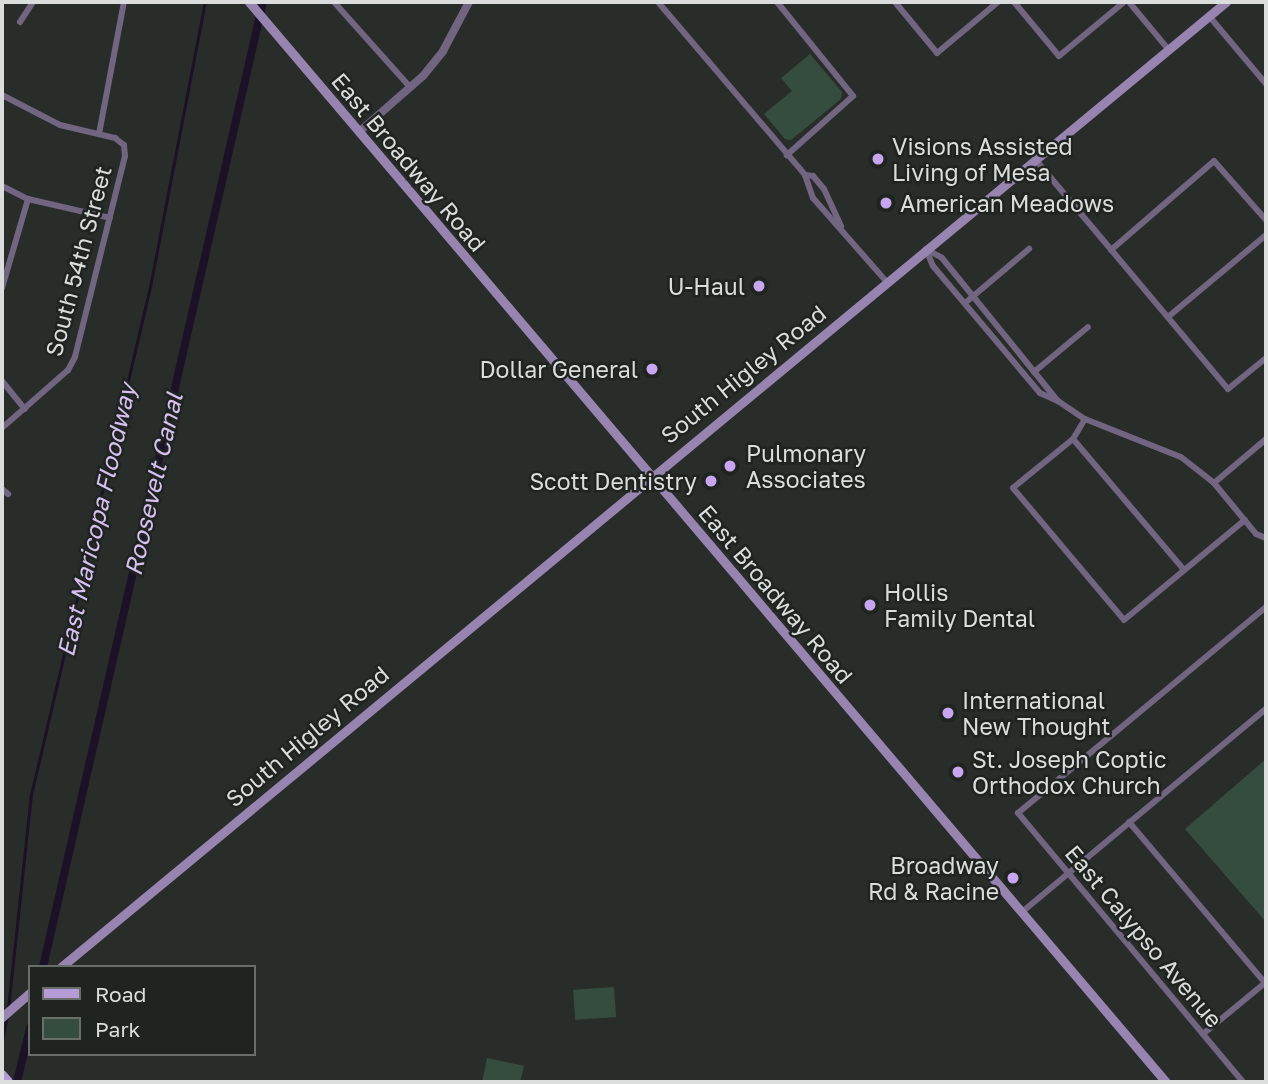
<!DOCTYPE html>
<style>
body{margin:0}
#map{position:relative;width:1268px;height:1084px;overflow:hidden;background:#292d2a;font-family:"Golos Text",sans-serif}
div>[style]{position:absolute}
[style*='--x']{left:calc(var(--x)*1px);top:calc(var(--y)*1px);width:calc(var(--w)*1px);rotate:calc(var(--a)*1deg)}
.green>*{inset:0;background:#354d3e;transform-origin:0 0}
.stream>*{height:2.5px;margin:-1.25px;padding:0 1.25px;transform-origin:1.25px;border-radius:1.25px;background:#1c1227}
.canal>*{height:8px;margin:-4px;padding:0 4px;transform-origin:4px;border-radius:4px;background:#1c1227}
.minor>*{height:6px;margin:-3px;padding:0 3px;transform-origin:3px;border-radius:3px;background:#716581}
.tertiary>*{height:8px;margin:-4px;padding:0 4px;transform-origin:4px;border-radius:4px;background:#716581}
.secondary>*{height:9px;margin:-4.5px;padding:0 4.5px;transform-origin:4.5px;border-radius:4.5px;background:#9884b1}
.primary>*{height:10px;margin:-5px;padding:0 5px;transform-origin:5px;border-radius:5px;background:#b69cd6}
.dots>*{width:19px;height:19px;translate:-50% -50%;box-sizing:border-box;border:4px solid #1f2421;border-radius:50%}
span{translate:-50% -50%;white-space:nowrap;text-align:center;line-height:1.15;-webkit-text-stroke:5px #1f2421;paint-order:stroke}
.poi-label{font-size:23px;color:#dadddb}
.left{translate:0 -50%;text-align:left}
.right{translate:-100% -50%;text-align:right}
.street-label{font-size:23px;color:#dadddb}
.water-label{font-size:24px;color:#d6c0f2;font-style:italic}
.frame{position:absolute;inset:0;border:4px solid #dadddb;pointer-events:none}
.legend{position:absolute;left:28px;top:965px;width:228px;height:91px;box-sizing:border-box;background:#1f2421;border:2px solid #6a6e6b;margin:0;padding:9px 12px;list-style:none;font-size:21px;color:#dadddb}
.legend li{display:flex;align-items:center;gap:14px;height:35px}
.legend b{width:35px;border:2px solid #6a6e6b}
</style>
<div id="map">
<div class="green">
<div style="clip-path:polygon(810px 54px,842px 92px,841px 99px,791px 140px,785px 139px,764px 114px,792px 91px,781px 78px)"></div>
<div style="clip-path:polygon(1266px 759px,1266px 922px,1185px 829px)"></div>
<div style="left:614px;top:987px;width:30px;height:41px;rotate:86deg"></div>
<div style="clip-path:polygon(487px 1058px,524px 1066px,520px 1082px,482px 1082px)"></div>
</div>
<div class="stream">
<div style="--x:8;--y:1009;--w:215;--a:-83.9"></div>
<div style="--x:31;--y:795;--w:522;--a:-76.82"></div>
<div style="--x:150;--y:287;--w:290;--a:-79.1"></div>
<div style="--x:2;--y:1040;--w:25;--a:-78"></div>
</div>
<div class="canal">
<div style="--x:43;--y:967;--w:990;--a:-77.16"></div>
<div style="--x:17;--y:1082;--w:56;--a:-76.5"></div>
</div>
<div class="minor">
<div style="--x:334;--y:2;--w:115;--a:48.2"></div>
<div style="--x:658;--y:2;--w:227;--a:49.6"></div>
<div style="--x:805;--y:175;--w:8;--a:7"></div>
<div style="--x:813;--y:176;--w:17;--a:50"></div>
<div style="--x:824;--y:189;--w:41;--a:65.3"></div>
<div style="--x:777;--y:2;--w:121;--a:51"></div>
<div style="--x:853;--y:96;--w:89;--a:138.2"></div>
<div style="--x:895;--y:2;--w:66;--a:50.5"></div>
<div style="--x:937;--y:53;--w:80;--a:-39.9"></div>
<div style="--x:1014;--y:2;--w:70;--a:50.2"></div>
<div style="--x:1059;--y:56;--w:85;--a:-39.7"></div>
<div style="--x:1129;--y:2;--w:61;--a:50.3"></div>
<div style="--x:1209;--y:16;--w:89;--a:50"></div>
<div style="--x:20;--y:22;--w:24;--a:-57"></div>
<div style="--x:2;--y:95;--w:65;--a:27.3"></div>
<div style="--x:60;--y:125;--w:57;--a:13.3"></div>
<div style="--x:115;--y:138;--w:11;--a:38"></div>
<div style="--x:124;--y:145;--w:11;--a:85"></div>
<div style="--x:125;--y:156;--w:207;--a:104"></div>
<div style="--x:75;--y:357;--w:15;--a:118"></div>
<div style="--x:68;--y:370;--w:88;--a:138.7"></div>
<div style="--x:99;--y:134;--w:134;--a:-79.3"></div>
<div style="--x:1035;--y:159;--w:300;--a:50"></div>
<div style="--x:1228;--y:389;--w:49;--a:-39.2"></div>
<div style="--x:805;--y:175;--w:24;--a:71"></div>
<div style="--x:813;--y:198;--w:111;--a:48.7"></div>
<div style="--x:2;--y:186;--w:29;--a:27"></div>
<div style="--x:28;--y:199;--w:84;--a:13"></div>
<div style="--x:926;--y:249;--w:18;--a:29"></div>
<div style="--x:942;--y:258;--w:184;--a:51"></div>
<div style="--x:1058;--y:401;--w:32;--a:34"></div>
<div style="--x:1085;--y:419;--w:103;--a:21.6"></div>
<div style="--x:1181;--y:457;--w:42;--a:38.2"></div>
<div style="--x:1214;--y:483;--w:66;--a:50.5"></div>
<div style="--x:1256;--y:534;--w:11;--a:22"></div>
<div style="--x:926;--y:249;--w:18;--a:68"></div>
<div style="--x:933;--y:266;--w:166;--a:49.9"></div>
<div style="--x:1040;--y:393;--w:20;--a:24"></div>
<div style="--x:1111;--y:250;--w:136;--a:-40.8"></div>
<div style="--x:1214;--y:161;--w:79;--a:48.6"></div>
<div style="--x:2;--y:288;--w:93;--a:-73.7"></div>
<div style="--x:965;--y:303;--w:84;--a:-40.2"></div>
<div style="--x:1168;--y:317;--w:128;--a:-39.9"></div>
<div style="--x:1034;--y:372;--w:70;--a:-39.8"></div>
<div style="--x:2;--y:381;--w:36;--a:51"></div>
<div style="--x:1085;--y:419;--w:23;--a:121"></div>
<div style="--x:1073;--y:439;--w:77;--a:140.8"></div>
<div style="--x:1013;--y:488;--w:172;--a:49.9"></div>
<div style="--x:1124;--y:620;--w:157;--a:-39.6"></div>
<div style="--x:1073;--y:439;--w:172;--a:49.7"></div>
<div style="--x:1214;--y:483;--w:68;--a:-40.2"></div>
<div style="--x:2;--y:489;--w:8;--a:40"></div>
<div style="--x:1129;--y:822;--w:211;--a:49.8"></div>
<div style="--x:1022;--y:912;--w:317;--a:-39.8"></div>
<div style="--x:1203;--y:1034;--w:82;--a:-39.5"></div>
<div style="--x:1243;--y:1082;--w:351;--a:-129.9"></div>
<div style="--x:1018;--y:813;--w:322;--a:-39.7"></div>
</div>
<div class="tertiary">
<div style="--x:359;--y:132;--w:85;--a:-41.2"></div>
<div style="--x:423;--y:76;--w:32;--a:-51"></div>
<div style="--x:443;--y:51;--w:55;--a:-62"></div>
</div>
<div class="secondary">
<div style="--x:249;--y:2;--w:1417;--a:49.67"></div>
<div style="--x:61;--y:967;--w:1513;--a:-39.64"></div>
<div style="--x:2;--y:1017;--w:37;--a:-41"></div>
</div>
<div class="primary">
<div style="--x:2;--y:1075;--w:9;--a:49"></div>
</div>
<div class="dots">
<div style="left:878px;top:159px;background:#c7a6ef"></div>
<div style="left:886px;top:203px;background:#c7a6ef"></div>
<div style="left:759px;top:286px;background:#c7a6ef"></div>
<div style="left:652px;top:369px;background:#c7a6ef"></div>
<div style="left:730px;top:466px;background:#c7a6ef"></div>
<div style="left:711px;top:481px;background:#c7a6ef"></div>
<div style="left:870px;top:605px;background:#c7a6ef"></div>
<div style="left:948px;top:713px;background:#c7a6ef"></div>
<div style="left:958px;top:772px;background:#c7a6ef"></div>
<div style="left:1013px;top:878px;background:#c7a6ef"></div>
</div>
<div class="poi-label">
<span class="left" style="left:892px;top:159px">Visions Assisted<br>Living of Mesa</span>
<span class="left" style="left:900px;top:203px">American Meadows</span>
<span class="right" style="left:745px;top:286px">U-Haul</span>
<span class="right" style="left:638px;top:369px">Dollar General</span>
<span class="left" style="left:746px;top:466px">Pulmonary<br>Associates</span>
<span class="right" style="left:697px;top:481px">Scott Dentistry</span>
<span class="left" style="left:884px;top:605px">Hollis<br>Family Dental</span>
<span class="left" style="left:962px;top:713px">International<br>New Thought</span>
<span class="left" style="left:972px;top:772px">St. Joseph Coptic<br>Orthodox Church</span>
<span class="right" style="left:999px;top:878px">Broadway<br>Rd &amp; Racine</span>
</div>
<div class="street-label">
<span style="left:409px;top:162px;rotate:50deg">East Broadway Road</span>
<span style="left:78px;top:261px;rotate:-75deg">South 54th Street</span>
<span style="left:743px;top:374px;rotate:-39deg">South Higley Road</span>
<span style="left:776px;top:594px;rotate:50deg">East Broadway Road</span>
<span style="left:307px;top:736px;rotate:-40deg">South Higley Road</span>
<span style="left:1144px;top:936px;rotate:50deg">East Calypso Avenue</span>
</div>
<div class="water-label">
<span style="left:153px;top:484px;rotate:-77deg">Roosevelt Canal</span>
<span style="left:96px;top:520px;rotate:-77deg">East Maricopa Floodway</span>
</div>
<div class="frame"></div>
<ul class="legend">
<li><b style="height:9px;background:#b69cd6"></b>Road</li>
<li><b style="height:19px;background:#354d3e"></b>Park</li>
</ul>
</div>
